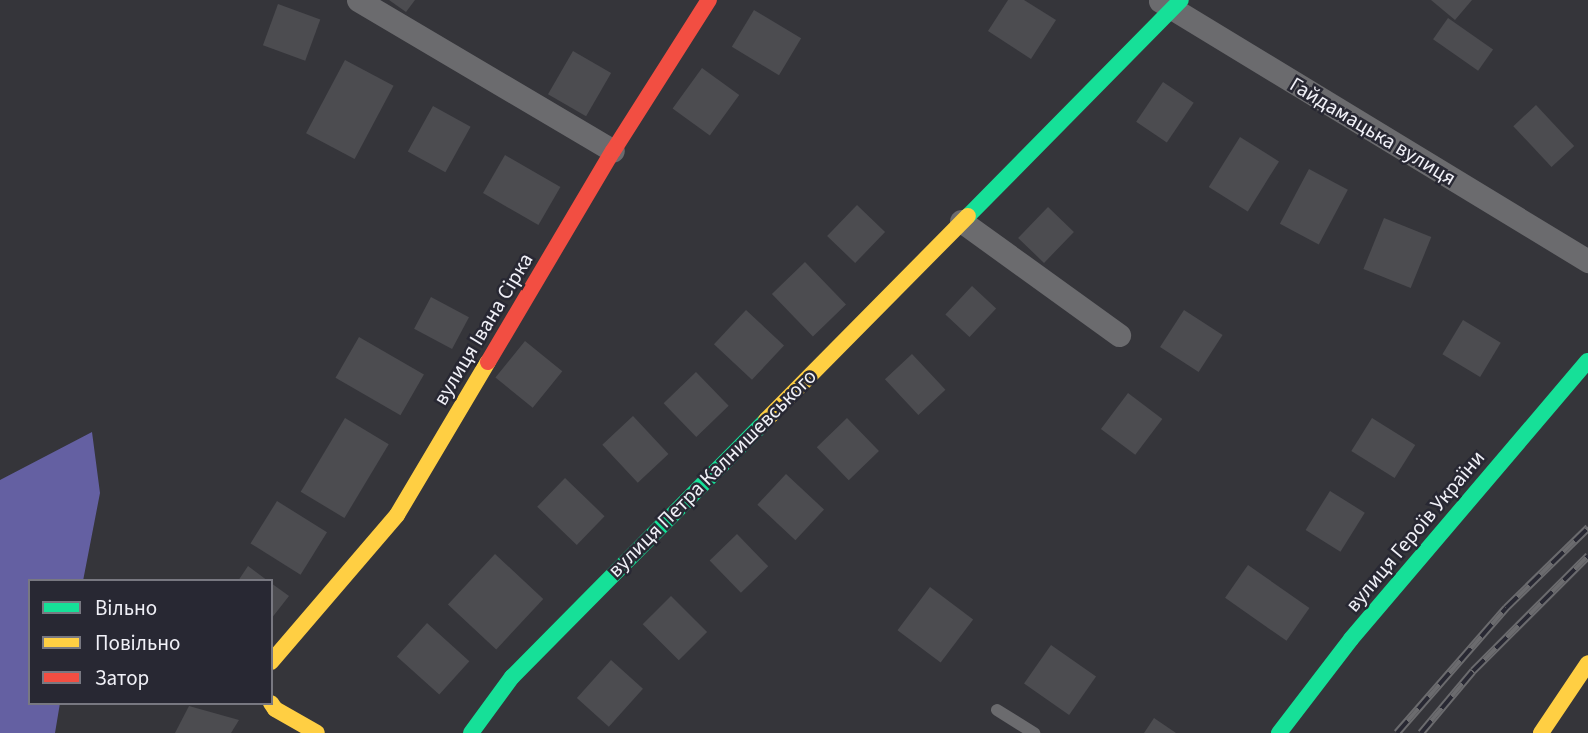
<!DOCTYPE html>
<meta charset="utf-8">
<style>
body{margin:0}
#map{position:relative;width:1588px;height:733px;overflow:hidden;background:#35353a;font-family:"Source Sans 3",sans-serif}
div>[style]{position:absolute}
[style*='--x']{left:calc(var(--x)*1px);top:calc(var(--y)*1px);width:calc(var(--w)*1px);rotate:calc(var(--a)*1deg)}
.water>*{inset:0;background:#6460a2}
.building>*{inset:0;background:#4c4c50;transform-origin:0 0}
.lane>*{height:12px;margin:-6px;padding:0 6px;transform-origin:6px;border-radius:6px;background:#6b6b6e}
.street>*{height:23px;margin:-11.5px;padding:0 11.5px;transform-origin:11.5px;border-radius:11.5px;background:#6b6b6e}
.fast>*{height:16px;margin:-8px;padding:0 8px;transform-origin:8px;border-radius:8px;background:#16e098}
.slow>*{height:16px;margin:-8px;padding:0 8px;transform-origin:8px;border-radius:8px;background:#ffcf43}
.jam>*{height:16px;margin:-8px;padding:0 8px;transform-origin:8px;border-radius:8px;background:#f24e42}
.rail>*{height:8px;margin-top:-4px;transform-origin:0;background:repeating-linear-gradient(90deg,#282833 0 16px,#6b6b6e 0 32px);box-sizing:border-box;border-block:2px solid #6b6b6e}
span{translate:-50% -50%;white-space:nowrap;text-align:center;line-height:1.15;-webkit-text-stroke:5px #282833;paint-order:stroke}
.street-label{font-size:21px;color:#f0f0f7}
.legend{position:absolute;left:28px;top:579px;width:245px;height:126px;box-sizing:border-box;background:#282833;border:2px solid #787881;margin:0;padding:9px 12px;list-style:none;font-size:21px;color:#f0f0f7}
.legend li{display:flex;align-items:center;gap:14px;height:35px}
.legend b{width:35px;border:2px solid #787881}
</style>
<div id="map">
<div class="water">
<div style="clip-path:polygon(92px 432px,100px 493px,83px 581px,30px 581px,30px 703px,60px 703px,55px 733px,0 733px,0 480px)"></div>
</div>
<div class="building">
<div style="clip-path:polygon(389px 0,415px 0,406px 12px)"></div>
<div style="clip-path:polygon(1008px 0,1024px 0,1056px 20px,1031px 59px,988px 31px)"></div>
<div style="clip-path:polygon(1431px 0,1472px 0,1455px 20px)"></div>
<div style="left:278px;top:4px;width:45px;height:44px;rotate:20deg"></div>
<div style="left:754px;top:10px;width:55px;height:43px;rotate:31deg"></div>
<div style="left:1448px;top:18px;width:55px;height:26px;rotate:35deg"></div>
<div style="left:573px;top:51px;width:44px;height:50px;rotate:30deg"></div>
<div style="left:345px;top:60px;width:55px;height:83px;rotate:28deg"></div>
<div style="left:702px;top:68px;width:46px;height:50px;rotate:36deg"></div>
<div style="left:1163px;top:82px;width:37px;height:48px;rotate:34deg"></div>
<div style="left:1536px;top:105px;width:56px;height:31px;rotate:47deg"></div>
<div style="left:433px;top:106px;width:43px;height:52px;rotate:29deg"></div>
<div style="left:1240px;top:137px;width:46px;height:59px;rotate:32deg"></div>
<div style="left:505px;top:155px;width:64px;height:44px;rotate:30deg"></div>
<div style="left:1309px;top:169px;width:44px;height:62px;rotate:28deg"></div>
<div style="left:857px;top:205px;width:39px;height:43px;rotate:44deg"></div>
<div style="left:1048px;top:207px;width:36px;height:43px;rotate:44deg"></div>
<div style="left:1384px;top:218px;width:51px;height:55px;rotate:22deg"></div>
<div style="left:805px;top:262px;width:59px;height:46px;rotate:46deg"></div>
<div style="left:972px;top:286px;width:33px;height:39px;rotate:43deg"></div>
<div style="left:431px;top:297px;width:43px;height:36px;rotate:28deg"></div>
<div style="left:746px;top:310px;width:52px;height:47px;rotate:43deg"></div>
<div style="left:1184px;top:310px;width:46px;height:44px;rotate:33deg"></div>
<div style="left:1463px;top:320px;width:44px;height:40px;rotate:31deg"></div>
<div style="left:359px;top:337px;width:75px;height:47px;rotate:30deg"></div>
<div style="left:525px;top:341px;width:48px;height:47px;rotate:39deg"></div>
<div style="left:912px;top:354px;width:49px;height:37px;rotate:47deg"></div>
<div style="left:696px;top:372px;width:47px;height:45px;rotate:46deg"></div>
<div style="left:1128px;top:393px;width:43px;height:45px;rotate:37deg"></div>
<div style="left:633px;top:416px;width:52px;height:42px;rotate:47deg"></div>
<div style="left:345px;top:418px;width:51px;height:86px;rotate:31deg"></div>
<div style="left:847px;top:418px;width:46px;height:42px;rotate:46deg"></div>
<div style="left:1372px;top:418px;width:51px;height:39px;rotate:32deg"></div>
<div style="left:786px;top:474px;width:52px;height:42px;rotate:43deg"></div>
<div style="left:565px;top:478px;width:55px;height:40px;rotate:44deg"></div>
<div style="left:1330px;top:491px;width:41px;height:46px;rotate:32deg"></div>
<div style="left:277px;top:501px;width:59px;height:50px;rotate:32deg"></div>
<div style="left:737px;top:534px;width:45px;height:38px;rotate:46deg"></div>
<div style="left:495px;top:554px;width:66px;height:69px;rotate:43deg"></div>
<div style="left:1248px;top:565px;width:75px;height:40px;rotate:35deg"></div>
<div style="clip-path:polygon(248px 566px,268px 581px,238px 581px)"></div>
<div style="clip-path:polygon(271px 583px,289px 596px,271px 619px)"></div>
<div style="left:930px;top:587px;width:54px;height:54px;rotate:37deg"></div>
<div style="left:671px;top:596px;width:51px;height:40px;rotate:45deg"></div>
<div style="left:427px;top:623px;width:57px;height:45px;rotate:42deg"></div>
<div style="left:1051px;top:645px;width:55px;height:47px;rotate:35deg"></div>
<div style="left:611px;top:660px;width:43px;height:51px;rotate:42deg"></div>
<div style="clip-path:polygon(189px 706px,239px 720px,231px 733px,175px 733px)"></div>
<div style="clip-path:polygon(1154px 718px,1176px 733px,1144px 733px)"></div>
</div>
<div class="lane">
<div style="--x:997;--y:710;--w:44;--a:31.9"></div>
</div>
<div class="street">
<div style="--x:358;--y:0;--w:296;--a:30.6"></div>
<div style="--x:1160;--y:1;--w:501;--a:31.28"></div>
<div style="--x:961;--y:221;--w:195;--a:35.8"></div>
</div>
<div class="fast">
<div style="--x:968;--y:216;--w:303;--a:-45.4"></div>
<div style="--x:471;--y:733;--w:69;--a:-53.8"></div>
<div style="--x:512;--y:677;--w:361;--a:-45.3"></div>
<div style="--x:1279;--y:733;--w:118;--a:-52.5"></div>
<div style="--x:1351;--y:639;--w:365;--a:-49.6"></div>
</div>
<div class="slow">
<div style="--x:766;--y:420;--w:287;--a:-45.3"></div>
<div style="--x:271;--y:662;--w:194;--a:-49.4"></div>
<div style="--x:397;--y:515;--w:178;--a:-59.3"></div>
<div style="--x:271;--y:703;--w:7;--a:56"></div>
<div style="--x:275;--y:709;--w:48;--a:29.7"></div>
<div style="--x:1541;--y:733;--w:84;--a:-56.1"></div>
</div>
<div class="jam">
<div style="--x:488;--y:362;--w:245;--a:-59.4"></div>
<div style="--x:613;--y:151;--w:179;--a:-57.6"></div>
</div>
<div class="rail">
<div style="--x:1397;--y:733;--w:166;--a:-48.9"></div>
<div style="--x:1506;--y:608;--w:115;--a:-44.3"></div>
<div style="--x:1421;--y:733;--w:81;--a:-50"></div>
<div style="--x:1473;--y:671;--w:163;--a:-45"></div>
</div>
<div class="street-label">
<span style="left:1373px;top:131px;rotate:31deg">Гайдамацька вулиця</span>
<span style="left:483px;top:329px;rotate:-59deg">вулиця Івана Сірка</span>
<span style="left:712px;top:473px;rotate:-45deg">вулиця Петра Калнишевського</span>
<span style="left:1415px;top:531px;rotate:-50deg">вулиця Героїв України</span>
</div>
<ul class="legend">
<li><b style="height:9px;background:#16e098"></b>Вільно</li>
<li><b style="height:9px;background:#ffcf43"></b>Повільно</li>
<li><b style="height:9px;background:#f24e42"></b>Затор</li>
</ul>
</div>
